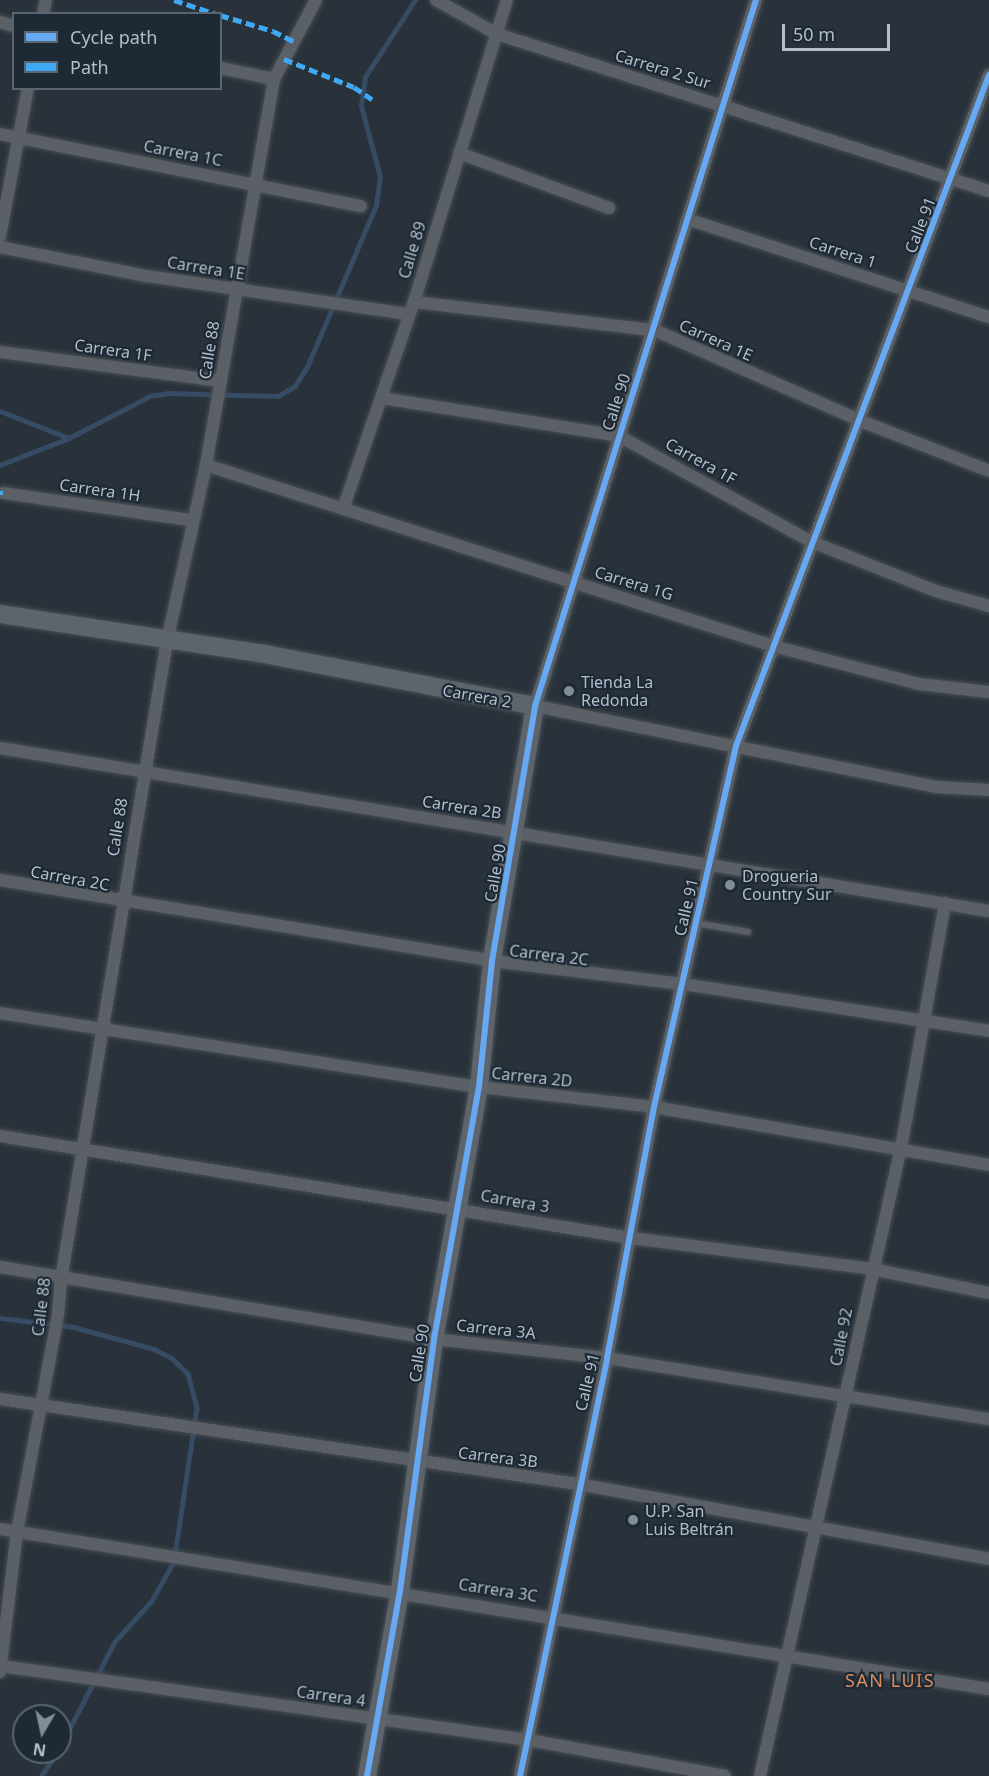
<!DOCTYPE html>
<meta charset="utf-8">
<style>
body{margin:0}
#map{position:relative;width:989px;height:1776px;overflow:hidden;background:#29323a;font-family:"Noto Sans",sans-serif}
div>[style]{position:absolute}
[style*='--x']{left:calc(var(--x)*1px);top:calc(var(--y)*1px);width:calc(var(--w)*1px);rotate:calc(var(--a)*1deg)}
.stream>*{height:4.5px;margin:-2.25px;padding:0 2.25px;transform-origin:2.25px;border-radius:2.25px;background:#354c64}
.roads{filter:drop-shadow(0 0 2px #484e54) drop-shadow(0 0 2px #484e54)}
.lane>*{height:6px;margin:-3px;padding:0 3px;transform-origin:3px;border-radius:3px;background:#5b6067}
.street>*{height:12px;margin:-6px;padding:0 6px;transform-origin:6px;border-radius:6px;background:#5b6067}
.secondary>*{height:18px;margin:-9px;padding:0 9px;transform-origin:9px;border-radius:9px;background:#5e646c}
.quiet>*{height:4.5px;margin-top:-2.25px;transform-origin:0;background:repeating-linear-gradient(90deg,#3fa9f5 0 9px,transparent 0 13.5px)}
.cycleway>*{height:6px;margin:-3px;padding:0 3px;transform-origin:3px;border-radius:3px;background:#66a8f1}
.dots>*{width:16px;height:16px;translate:-50% -50%;box-sizing:border-box;border:3px solid #1d2935;border-radius:50%}
span{translate:-50% -50%;white-space:nowrap;text-align:center;line-height:1.15;-webkit-text-stroke:4.5px #1d2935;paint-order:stroke}
.street-label{font-size:16px;color:#b4becb}
.poi-label{font-size:16px;color:#b4becb}
.left{translate:0 -50%;text-align:left}
.neighbourhood-label{font-size:18px;color:#db8c5f;letter-spacing:1.5px}
.legend{position:absolute;left:12px;top:12px;width:210px;height:78px;box-sizing:border-box;background:#1d2935;border:2px solid #596571;margin:0;padding:8px 10px;list-style:none;font-size:18px;color:#b4becb}
.legend li{display:flex;align-items:center;gap:12px;height:30px}
.legend b{width:30px;border:2px solid #596571}
.north{position:absolute;left:12px;top:1704px;width:60px;height:60px;box-sizing:border-box;background:#1d2935;border:2px solid #596571;border-radius:50%;rotate:189deg;font-size:16px;font-weight:700;line-height:24px;text-align:center;color:#b4becb}
.north::after{content:'';display:block;margin:auto;width:21px;height:27px;background:#838d98;clip-path:polygon(50% 0,100% 100%,50% 72%,0 100%)}
.scale{position:absolute;left:782px;top:24px;width:108px;height:27px;box-sizing:border-box;border:3px solid #b4becb;border-top:0;padding-left:8px;font-size:18px;line-height:21px;white-space:nowrap;color:#b4becb;-webkit-text-stroke:4px #1d2935;paint-order:stroke}
</style>
<div id="map">
<div class="stream">
<div style="--x:0;--y:411;--w:74;--a:21.4"></div>
<div style="--x:0;--y:465;--w:74;--a:-21.4"></div>
<div style="--x:69;--y:438;--w:91;--a:-27.4"></div>
<div style="--x:150;--y:396;--w:19;--a:-9"></div>
<div style="--x:169;--y:393;--w:109;--a:1.6"></div>
<div style="--x:278;--y:396;--w:20;--a:-30"></div>
<div style="--x:295;--y:386;--w:22;--a:-58"></div>
<div style="--x:307;--y:367;--w:176;--a:-66.9"></div>
<div style="--x:376;--y:205;--w:28;--a:-82"></div>
<div style="--x:380;--y:177;--w:73;--a:-105"></div>
<div style="--x:361;--y:106;--w:29;--a:-82"></div>
<div style="--x:365;--y:77;--w:92;--a:-57"></div>
<div style="--x:0;--y:1318;--w:75;--a:6.9"></div>
<div style="--x:74;--y:1327;--w:83;--a:15.4"></div>
<div style="--x:154;--y:1349;--w:20;--a:27"></div>
<div style="--x:172;--y:1358;--w:23;--a:45"></div>
<div style="--x:188;--y:1374;--w:35;--a:75"></div>
<div style="--x:197;--y:1408;--w:156;--a:98.5"></div>
<div style="--x:174;--y:1562;--w:45;--a:119.4"></div>
<div style="--x:152;--y:1601;--w:55;--a:132.1"></div>
<div style="--x:115;--y:1642;--w:119;--a:117.4"></div>
<div style="--x:41;--y:1776;--w:29;--a:-56"></div>
</div>
<div class="roads">
<div class="lane">
<div style="--x:696;--y:923;--w:53;--a:9.8"></div>
</div>
<div class="street">
<div style="--x:436;--y:0;--w:70;--a:29.1"></div>
<div style="--x:497;--y:34;--w:516;--a:17.7"></div>
<div style="--x:756;--y:0;--w:740;--a:107.38"></div>
<div style="--x:535;--y:706;--w:410;--a:11.4"></div>
<div style="--x:937;--y:787;--w:52;--a:3.3"></div>
<div style="--x:43;--y:14;--w:14;--a:-78"></div>
<div style="--x:0;--y:22;--w:15;--a:16"></div>
<div style="--x:220;--y:68;--w:55;--a:11.5"></div>
<div style="--x:0;--y:134;--w:368;--a:11.3"></div>
<div style="--x:459;--y:153;--w:160;--a:20.1"></div>
<div style="--x:687;--y:219;--w:318;--a:18"></div>
<div style="--x:0;--y:236;--w:151;--a:-79.3"></div>
<div style="--x:0;--y:247;--w:150;--a:11.2"></div>
<div style="--x:147;--y:276;--w:265;--a:8.3"></div>
<div style="--x:414;--y:302;--w:242;--a:6.7"></div>
<div style="--x:654;--y:330;--w:226;--a:23.7"></div>
<div style="--x:861;--y:421;--w:137;--a:21.3"></div>
<div style="--x:0;--y:352;--w:223;--a:7.5"></div>
<div style="--x:382;--y:398;--w:240;--a:9.1"></div>
<div style="--x:619;--y:436;--w:220;--a:28.8"></div>
<div style="--x:812;--y:542;--w:133;--a:21.6"></div>
<div style="--x:936;--y:591;--w:55;--a:15.8"></div>
<div style="--x:206;--y:465;--w:595;--a:17.7"></div>
<div style="--x:773;--y:646;--w:151;--a:14.6"></div>
<div style="--x:919;--y:684;--w:70;--a:6.5"></div>
<div style="--x:3;--y:493;--w:190;--a:8.2"></div>
<div style="--x:343;--y:509;--w:219;--a:-71.1"></div>
<div style="--x:414;--y:302;--w:316;--a:-72.9"></div>
<div style="--x:0;--y:748;--w:1002;--a:9.36"></div>
<div style="--x:0;--y:880;--w:499;--a:9.3"></div>
<div style="--x:492;--y:961;--w:192;--a:6.9"></div>
<div style="--x:683;--y:984;--w:310;--a:8.7"></div>
<div style="--x:0;--y:1013;--w:485;--a:8.8"></div>
<div style="--x:479;--y:1087;--w:176;--a:6.5"></div>
<div style="--x:654;--y:1107;--w:340;--a:9.8"></div>
<div style="--x:0;--y:1136;--w:639;--a:9.18"></div>
<div style="--x:631;--y:1238;--w:243;--a:7.3"></div>
<div style="--x:872;--y:1269;--w:119;--a:11.6"></div>
<div style="--x:0;--y:1267;--w:440;--a:9.4"></div>
<div style="--x:434;--y:1339;--w:174;--a:6.3"></div>
<div style="--x:607;--y:1358;--w:387;--a:9.1"></div>
<div style="--x:0;--y:1399;--w:584;--a:8.37"></div>
<div style="--x:578;--y:1484;--w:418;--a:10.3"></div>
<div style="--x:0;--y:1529;--w:1002;--a:9.19"></div>
<div style="--x:1;--y:1666;--w:533;--a:7.98"></div>
<div style="--x:529;--y:1740;--w:199;--a:10.4"></div>
<div style="--x:0;--y:1672;--w:141;--a:-83.1"></div>
<div style="--x:17;--y:1532;--w:222;--a:-79.3"></div>
<div style="--x:58;--y:1314;--w:34;--a:-85"></div>
<div style="--x:61;--y:1280;--w:648;--a:-80.58"></div>
<div style="--x:167;--y:641;--w:180;--a:-77.5"></div>
<div style="--x:206;--y:465;--w:392;--a:-80"></div>
<div style="--x:274;--y:79;--w:89;--a:-62"></div>
<div style="--x:520;--y:1776;--w:427;--a:-78.2"></div>
<div style="--x:607;--y:1358;--w:255;--a:-79.4"></div>
<div style="--x:654;--y:1107;--w:370;--a:-77.2"></div>
<div style="--x:736;--y:746;--w:717;--a:-69.34"></div>
<div style="--x:760;--y:1776;--w:644;--a:-77.35"></div>
<div style="--x:901;--y:1148;--w:249;--a:-79.8"></div>
</div>
<div class="secondary">
<div style="--x:0;--y:614;--w:273;--a:8.6"></div>
<div style="--x:270;--y:655;--w:270;--a:10.9"></div>
<div style="--x:535;--y:706;--w:259;--a:99.6"></div>
<div style="--x:492;--y:961;--w:127;--a:95.9"></div>
<div style="--x:479;--y:1087;--w:256;--a:100.1"></div>
<div style="--x:434;--y:1339;--w:254;--a:97.7"></div>
<div style="--x:400;--y:1591;--w:188;--a:100.1"></div>
</div>
</div>
<div class="quiet">
<div style="--x:174;--y:0;--w:44;--a:18.4"></div>
<div style="--x:220;--y:15;--w:55;--a:16.8"></div>
<div style="--x:273;--y:31;--w:25;--a:26"></div>
<div style="--x:284;--y:59;--w:75;--a:21.8"></div>
<div style="--x:354;--y:87;--w:22;--a:34"></div>
<div style="--x:0;--y:493;--w:3;--a:0"></div>
</div>
<div class="cycleway">
<div style="--x:367;--y:1776;--w:188;--a:-79.9"></div>
<div style="--x:400;--y:1591;--w:254;--a:-82.3"></div>
<div style="--x:434;--y:1339;--w:256;--a:-79.9"></div>
<div style="--x:479;--y:1087;--w:127;--a:-84.1"></div>
<div style="--x:492;--y:961;--w:259;--a:-80.4"></div>
<div style="--x:535;--y:706;--w:740;--a:-72.62"></div>
<div style="--x:520;--y:1776;--w:427;--a:-78.2"></div>
<div style="--x:607;--y:1358;--w:255;--a:-79.4"></div>
<div style="--x:654;--y:1107;--w:370;--a:-77.2"></div>
<div style="--x:736;--y:746;--w:717;--a:-69.34"></div>
</div>
<div class="dots">
<div style="left:569px;top:691px;background:#838d98"></div>
<div style="left:730px;top:885px;background:#838d98"></div>
<div style="left:633px;top:1520px;background:#838d98"></div>
</div>
<div class="street-label">
<span style="left:663px;top:69px;rotate:17deg">Carrera 2 Sur</span>
<span style="left:183px;top:153px;rotate:11deg">Carrera 1C</span>
<span style="left:920px;top:225px;rotate:-69deg">Calle 91</span>
<span style="left:412px;top:250px;rotate:-73deg">Calle 89</span>
<span style="left:843px;top:252px;rotate:18deg">Carrera 1</span>
<span style="left:206px;top:268px;rotate:9deg">Carrera 1E</span>
<span style="left:716px;top:340px;rotate:24deg">Carrera 1E</span>
<span style="left:113px;top:350px;rotate:8deg">Carrera 1F</span>
<span style="left:209px;top:350px;rotate:-81deg">Calle 88</span>
<span style="left:616px;top:402px;rotate:-72deg">Calle 90</span>
<span style="left:701px;top:461px;rotate:29deg">Carrera 1F</span>
<span style="left:100px;top:490px;rotate:8deg">Carrera 1H</span>
<span style="left:634px;top:583px;rotate:17deg">Carrera 1G</span>
<span style="left:477px;top:696px;rotate:10deg">Carrera 2</span>
<span style="left:462px;top:807px;rotate:9deg">Carrera 2B</span>
<span style="left:117px;top:827px;rotate:-81deg">Calle 88</span>
<span style="left:495px;top:873px;rotate:-80deg">Calle 90</span>
<span style="left:70px;top:878px;rotate:10deg">Carrera 2C</span>
<span style="left:686px;top:907px;rotate:-77deg">Calle 91</span>
<span style="left:549px;top:955px;rotate:7deg">Carrera 2C</span>
<span style="left:532px;top:1077px;rotate:6deg">Carrera 2D</span>
<span style="left:515px;top:1201px;rotate:10deg">Carrera 3</span>
<span style="left:41px;top:1307px;rotate:-83deg">Calle 88</span>
<span style="left:496px;top:1329px;rotate:6deg">Carrera 3A</span>
<span style="left:841px;top:1337px;rotate:-79deg">Calle 92</span>
<span style="left:419px;top:1353px;rotate:-81deg">Calle 90</span>
<span style="left:587px;top:1382px;rotate:-77deg">Calle 91</span>
<span style="left:498px;top:1457px;rotate:7deg">Carrera 3B</span>
<span style="left:498px;top:1590px;rotate:9deg">Carrera 3C</span>
<span style="left:331px;top:1696px;rotate:8deg">Carrera 4</span>
</div>
<div class="poi-label">
<span class="left" style="left:581px;top:691px">Tienda La<br>Redonda</span>
<span class="left" style="left:742px;top:885px">Drogueria<br>Country Sur</span>
<span class="left" style="left:645px;top:1520px">U.P. San<br>Luis Beltrán</span>
</div>
<div class="neighbourhood-label">
<span style="left:890px;top:1680px">SAN LUIS</span>
</div>
<ul class="legend">
<li><b style="height:8px;background:#66a8f1"></b>Cycle path</li>
<li><b style="height:8px;background:#3fa9f5"></b>Path</li>
</ul>
<div class="north">N</div>
<div class="scale">50 m</div>
</div>
